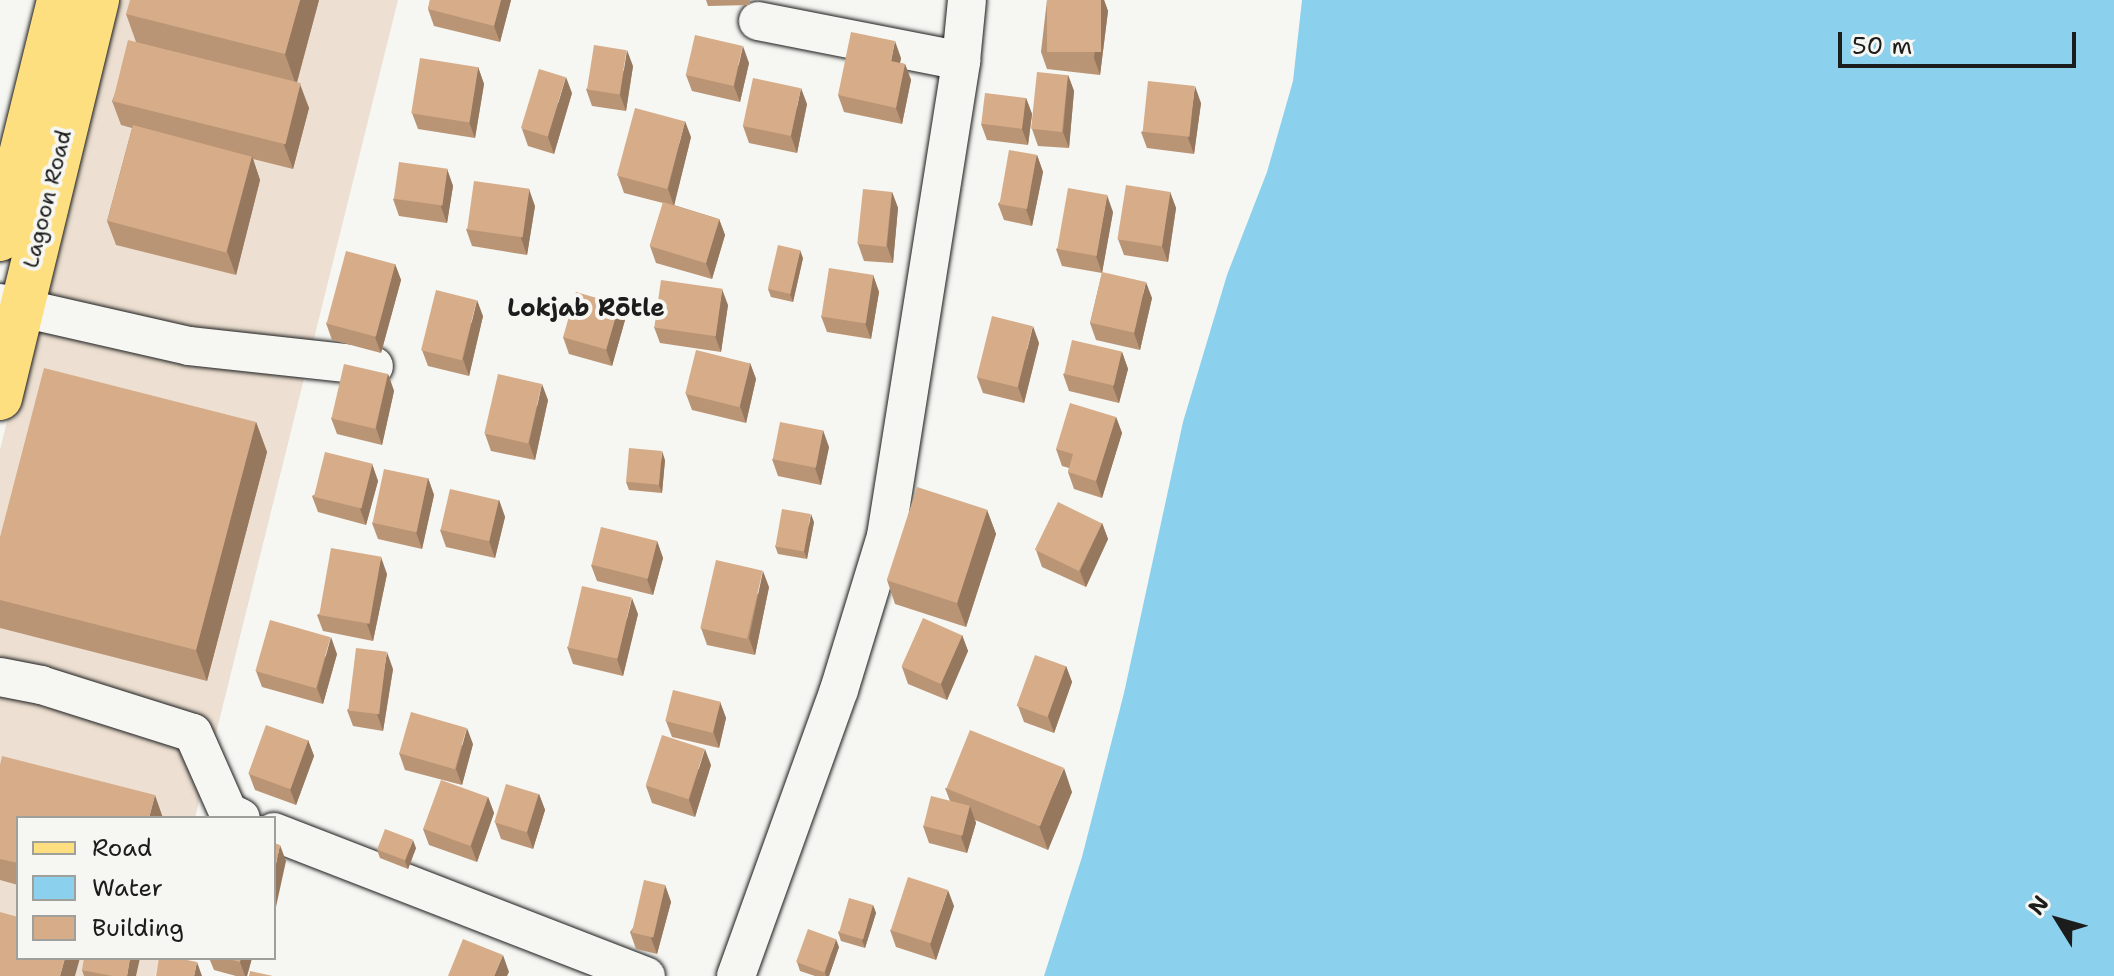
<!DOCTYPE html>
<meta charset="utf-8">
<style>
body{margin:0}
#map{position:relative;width:2114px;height:976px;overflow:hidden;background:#f6f6f2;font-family:"Shantell Sans",sans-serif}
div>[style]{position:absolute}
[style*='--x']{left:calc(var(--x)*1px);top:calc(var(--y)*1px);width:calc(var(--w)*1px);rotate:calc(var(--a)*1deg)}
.built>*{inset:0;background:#ede0d2}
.water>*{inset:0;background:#8bd0ec}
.roads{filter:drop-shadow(0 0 2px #1c1c1c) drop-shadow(0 0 2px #1c1c1c)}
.minor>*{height:38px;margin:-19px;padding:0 19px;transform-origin:19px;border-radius:19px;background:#f6f6f2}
.major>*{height:44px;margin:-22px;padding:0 22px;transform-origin:22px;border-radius:22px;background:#fedf80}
.wall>*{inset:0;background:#b99475}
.shaded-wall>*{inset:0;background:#96785f}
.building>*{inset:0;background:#d7ac88;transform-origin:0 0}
span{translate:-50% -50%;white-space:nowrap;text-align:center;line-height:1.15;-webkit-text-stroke:8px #f6f6f2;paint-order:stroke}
.street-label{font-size:22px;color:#1c1c1c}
.neighbourhood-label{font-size:24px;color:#1c1c1c;font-weight:700}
.legend{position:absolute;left:16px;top:816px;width:260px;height:144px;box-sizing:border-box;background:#f6f6f2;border:2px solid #9f9f9c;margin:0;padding:10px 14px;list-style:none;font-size:24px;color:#1c1c1c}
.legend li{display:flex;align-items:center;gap:16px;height:40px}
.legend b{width:40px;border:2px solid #9f9f9c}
.north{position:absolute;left:2018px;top:880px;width:80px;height:80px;-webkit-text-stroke:6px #f6f6f2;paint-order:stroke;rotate:307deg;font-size:22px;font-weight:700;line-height:32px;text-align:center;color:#1c1c1c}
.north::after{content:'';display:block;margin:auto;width:28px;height:36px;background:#1c1c1c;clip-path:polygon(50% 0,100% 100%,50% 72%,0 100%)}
.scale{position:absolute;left:1838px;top:32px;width:238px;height:36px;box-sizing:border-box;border:4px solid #1c1c1c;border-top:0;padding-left:10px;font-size:24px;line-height:28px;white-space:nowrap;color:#1c1c1c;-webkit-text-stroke:6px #f6f6f2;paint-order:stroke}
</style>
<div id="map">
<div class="built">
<div style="clip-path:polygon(109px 0,398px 0,195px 818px,18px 818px,18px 958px,160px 958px,155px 976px,0 976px,0 450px)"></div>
</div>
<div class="water">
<div style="clip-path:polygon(1302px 0,2114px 0,2114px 976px,1044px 976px,1082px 857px,1124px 693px,1183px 422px,1227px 275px,1267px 172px,1293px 81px)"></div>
</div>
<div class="roads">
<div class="minor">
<div style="--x:758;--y:21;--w:207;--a:11.1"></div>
<div style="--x:0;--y:303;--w:194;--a:12.8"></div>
<div style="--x:189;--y:346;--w:186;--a:6.2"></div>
<div style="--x:0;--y:677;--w:42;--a:11"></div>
<div style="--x:41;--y:685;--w:159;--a:17.5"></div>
<div style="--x:193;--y:733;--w:86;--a:66.1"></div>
<div style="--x:228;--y:812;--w:14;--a:25"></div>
<div style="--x:274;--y:832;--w:399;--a:21.2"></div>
<div style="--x:736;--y:976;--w:304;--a:-70.2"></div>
<div style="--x:839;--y:690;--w:161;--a:-73"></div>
<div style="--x:886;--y:536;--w:481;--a:-81"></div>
<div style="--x:961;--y:61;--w:61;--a:-84.4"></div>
</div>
<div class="major">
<div style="--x:0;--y:239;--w:246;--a:-76.1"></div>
<div style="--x:0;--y:398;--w:410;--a:-76.3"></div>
</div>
</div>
<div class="wall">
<div style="clip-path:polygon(319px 0,297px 83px,309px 108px,293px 169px,253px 159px,260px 180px,236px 275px,116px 245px,107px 221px,132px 128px,121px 125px,112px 101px,136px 42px,126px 14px)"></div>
<div style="clip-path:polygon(430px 0,511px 0,500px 42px,434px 26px,428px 9px)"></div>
<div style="clip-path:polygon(706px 0,750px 0,750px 5px,708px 6px)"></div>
<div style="clip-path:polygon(1047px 0,1104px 0,1108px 11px,1100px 75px,1047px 69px,1041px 52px)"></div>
<div style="clip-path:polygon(901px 58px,900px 63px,905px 64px,911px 80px,902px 124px,844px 112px,838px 95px)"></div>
<div style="clip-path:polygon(749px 63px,740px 102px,692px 91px,686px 75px)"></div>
<div style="clip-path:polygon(633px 66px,626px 111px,592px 106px,586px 89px)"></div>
<div style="clip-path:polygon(478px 67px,484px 84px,475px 138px,418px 129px,412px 113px)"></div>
<div style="clip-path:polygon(1068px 75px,1074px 91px,1069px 148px,1038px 146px,1032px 129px)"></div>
<div style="clip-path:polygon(572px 93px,554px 154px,528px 146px,522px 129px)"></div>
<div style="clip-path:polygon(1026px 98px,1032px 114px,1028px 145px,987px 140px,981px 124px)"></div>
<div style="clip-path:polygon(1201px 103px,1194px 154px,1147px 148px,1141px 132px)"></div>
<div style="clip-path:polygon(807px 104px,797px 153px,749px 143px,743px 126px)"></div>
<div style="clip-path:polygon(691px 137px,674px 205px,719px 219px,725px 235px,712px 279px,656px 263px,650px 246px,663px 203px,624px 193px,618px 176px)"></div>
<div style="clip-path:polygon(1037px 155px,1043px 172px,1032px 226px,1004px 220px,998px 204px)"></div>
<div style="clip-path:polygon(447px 169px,453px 186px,447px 223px,399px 216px,393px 199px)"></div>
<div style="clip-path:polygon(892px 192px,898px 208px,893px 263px,864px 261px,858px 244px)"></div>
<div style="clip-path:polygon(1170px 192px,1176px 208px,1168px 262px,1124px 255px,1118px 239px)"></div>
<div style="clip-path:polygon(535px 206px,527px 255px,472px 246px,466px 229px)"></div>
<div style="clip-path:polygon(1113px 212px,1102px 273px,1152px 298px,1140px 350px,1096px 340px,1090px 323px,1102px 273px,1062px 266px,1056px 249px)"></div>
<div style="clip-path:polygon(803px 258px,793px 302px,771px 297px,768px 289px)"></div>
<div style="clip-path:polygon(395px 264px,401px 280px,381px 353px,332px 340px,326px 323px)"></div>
<div style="clip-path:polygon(873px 275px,879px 292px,871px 339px,827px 332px,821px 316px)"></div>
<div style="clip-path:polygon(619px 304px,625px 320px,612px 366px,569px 354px,563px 337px)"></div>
<div style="clip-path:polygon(728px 305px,721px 352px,660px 343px,654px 327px)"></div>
<div style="clip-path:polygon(483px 316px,469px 376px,428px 366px,422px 350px)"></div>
<div style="clip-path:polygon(1039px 343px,1024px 403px,983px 393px,977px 377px)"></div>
<div style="clip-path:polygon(1122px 352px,1128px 369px,1119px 403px,1069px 391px,1063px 374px)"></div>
<div style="clip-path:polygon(750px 363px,756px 379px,746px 423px,692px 410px,686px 394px)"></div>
<div style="clip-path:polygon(388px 374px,394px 391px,382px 445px,337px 434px,331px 418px)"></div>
<div style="clip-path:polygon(548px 400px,535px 460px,491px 451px,485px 434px)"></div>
<div style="clip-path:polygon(1116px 417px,1122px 433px,1102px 498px,1074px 489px,1068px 472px,1069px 468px,1062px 466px,1056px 449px)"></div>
<div style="clip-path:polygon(256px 422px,267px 452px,207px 681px,0 628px,0 537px)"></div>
<div style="clip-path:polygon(829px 447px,821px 485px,778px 476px,772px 459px)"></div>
<div style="clip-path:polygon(665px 460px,662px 493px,629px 490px,626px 482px)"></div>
<div style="clip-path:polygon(372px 464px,378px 481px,366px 525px,318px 512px,312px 496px)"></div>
<div style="clip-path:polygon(428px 478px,434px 495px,422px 549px,378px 539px,372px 523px)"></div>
<div style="clip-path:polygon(499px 500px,505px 517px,495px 558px,446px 547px,440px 530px)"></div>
<div style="clip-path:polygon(987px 510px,996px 534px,966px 627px,895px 604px,887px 580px)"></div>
<div style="clip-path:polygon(814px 522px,807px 559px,778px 554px,775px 546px)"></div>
<div style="clip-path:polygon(1102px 523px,1108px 539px,1086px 587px,1042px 567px,1036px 550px)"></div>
<div style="clip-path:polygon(657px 541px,663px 558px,653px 595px,597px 581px,591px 565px)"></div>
<div style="clip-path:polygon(387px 574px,373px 641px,323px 631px,317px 615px)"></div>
<div style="clip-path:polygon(769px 587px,755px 655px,707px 645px,701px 628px)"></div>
<div style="clip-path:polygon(638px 614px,623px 676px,573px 664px,567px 647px)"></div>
<div style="clip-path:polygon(962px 635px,968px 651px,947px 700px,908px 684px,902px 667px)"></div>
<div style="clip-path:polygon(337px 654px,323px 704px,262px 687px,256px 671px)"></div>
<div style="clip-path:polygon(1066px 666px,1072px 682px,1054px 733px,1024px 722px,1018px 706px)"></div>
<div style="clip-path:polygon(393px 669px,383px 731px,353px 726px,347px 710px)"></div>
<div style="clip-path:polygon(720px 702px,726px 718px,719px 748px,672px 737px,666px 721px)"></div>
<div style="clip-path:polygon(308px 740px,314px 756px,296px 805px,255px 790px,249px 774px)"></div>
<div style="clip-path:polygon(473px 744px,462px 785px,405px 770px,399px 753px)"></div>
<div style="clip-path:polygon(0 765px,18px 818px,18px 885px,0 880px)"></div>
<div style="clip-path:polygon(711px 765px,695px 817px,652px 803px,646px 786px)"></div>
<div style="clip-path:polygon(945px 788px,1072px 792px,1048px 850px,975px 820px,976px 823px,967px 853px,929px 843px,923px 826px,950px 801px)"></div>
<div style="clip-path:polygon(539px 794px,545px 810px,533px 849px,501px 839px,495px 822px)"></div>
<div style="clip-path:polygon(488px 797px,494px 813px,477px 862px,429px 845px,423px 829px)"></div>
<div style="clip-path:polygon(416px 848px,408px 869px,380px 858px,377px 850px)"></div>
<div style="clip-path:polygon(665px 885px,671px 902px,657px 954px,636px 949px,630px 932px)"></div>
<div style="clip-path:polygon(873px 905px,876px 913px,865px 948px,841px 941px,838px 932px)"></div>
<div style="clip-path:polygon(954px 906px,936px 960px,896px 947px,890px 930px)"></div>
<div style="clip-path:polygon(839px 947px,829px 976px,815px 976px,800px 971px,797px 962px)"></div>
<div style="clip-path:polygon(209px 958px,252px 958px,247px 976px,236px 976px,214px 970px)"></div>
<div style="clip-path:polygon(82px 970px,136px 976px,84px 976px)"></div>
</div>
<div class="shaded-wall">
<div style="clip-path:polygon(300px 0,319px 0,296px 85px,285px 54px)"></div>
<div style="clip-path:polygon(501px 0,511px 0,500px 42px,494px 26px)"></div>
<div style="clip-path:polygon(1101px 0,1104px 0,1108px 11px,1100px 75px,1094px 58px)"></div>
<div style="clip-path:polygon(895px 41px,901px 58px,897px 78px,891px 61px)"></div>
<div style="clip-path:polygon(743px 46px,749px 63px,740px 102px,734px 86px)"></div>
<div style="clip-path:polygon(627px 50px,633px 66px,626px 111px,620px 95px)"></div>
<div style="clip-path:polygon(905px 64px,911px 80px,902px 124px,896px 108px)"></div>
<div style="clip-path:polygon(478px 67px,484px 84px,475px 138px,469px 122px)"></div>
<div style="clip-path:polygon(1068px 75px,1074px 91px,1069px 148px,1063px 132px)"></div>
<div style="clip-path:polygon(566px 77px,572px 93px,554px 154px,548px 137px)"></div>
<div style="clip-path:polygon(300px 84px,309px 108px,293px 169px,284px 145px)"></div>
<div style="clip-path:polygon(1195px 86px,1201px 103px,1194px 154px,1188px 138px)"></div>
<div style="clip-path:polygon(801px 88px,807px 104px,797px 153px,791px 136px)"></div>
<div style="clip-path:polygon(1026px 98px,1032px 114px,1028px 145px,1022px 129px)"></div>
<div style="clip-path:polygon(685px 121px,691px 137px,674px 206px,668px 189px)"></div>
<div style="clip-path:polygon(1037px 155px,1043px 172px,1032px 226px,1026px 209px)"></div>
<div style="clip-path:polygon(252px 156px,260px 180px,236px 275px,227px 251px)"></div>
<div style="clip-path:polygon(447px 169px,453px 186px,447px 223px,441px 207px)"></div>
<div style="clip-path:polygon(529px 189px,535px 206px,527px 255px,521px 238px)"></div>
<div style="clip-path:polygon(892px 192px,898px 208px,893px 263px,887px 246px)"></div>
<div style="clip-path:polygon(1170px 192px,1176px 208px,1168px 262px,1162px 246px)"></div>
<div style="clip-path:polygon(1107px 195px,1113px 212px,1102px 273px,1096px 256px)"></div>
<div style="clip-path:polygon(719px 219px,725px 235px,712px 279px,706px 263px)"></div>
<div style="clip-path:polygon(800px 250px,803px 258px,793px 302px,790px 294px)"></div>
<div style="clip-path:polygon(395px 264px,401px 280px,381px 353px,375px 337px)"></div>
<div style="clip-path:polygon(873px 275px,879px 292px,871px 339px,865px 323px)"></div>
<div style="clip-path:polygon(1146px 282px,1152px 298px,1140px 350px,1134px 333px)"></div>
<div style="clip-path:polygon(722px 289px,728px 305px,721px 352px,715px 336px)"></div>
<div style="clip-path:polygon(477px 300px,483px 316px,469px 376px,463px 359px)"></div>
<div style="clip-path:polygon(619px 304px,625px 320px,612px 366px,606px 349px)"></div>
<div style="clip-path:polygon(1033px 326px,1039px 343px,1024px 403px,1018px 387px)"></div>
<div style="clip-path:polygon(1122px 352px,1128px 369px,1119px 403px,1113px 387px)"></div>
<div style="clip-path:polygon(750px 363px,756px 379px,746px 423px,740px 406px)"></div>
<div style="clip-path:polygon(388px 374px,394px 391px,382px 445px,376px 428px)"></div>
<div style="clip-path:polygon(542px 384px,548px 400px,535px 460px,529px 443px)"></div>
<div style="clip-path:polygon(1116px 417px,1122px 433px,1102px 498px,1096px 481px)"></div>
<div style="clip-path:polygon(256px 422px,267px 452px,207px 681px,196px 650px)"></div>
<div style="clip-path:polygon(823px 430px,829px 447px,821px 485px,815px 468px)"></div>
<div style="clip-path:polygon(662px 451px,665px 460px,662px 493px,659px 485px)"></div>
<div style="clip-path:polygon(372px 464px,378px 481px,366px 525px,360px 509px)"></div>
<div style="clip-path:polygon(428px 478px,434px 495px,422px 549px,416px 532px)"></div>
<div style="clip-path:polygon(499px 500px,505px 517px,495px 558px,489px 541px)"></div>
<div style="clip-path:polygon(987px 510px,996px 534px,966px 627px,957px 603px)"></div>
<div style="clip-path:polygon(811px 514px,814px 522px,807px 559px,804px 551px)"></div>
<div style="clip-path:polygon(1102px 523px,1108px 539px,1086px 587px,1080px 571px)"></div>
<div style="clip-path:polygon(657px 541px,663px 558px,653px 595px,647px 579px)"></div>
<div style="clip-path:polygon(381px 557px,387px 574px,373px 641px,367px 624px)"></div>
<div style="clip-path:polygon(763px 571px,769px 587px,755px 655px,749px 638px)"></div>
<div style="clip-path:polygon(632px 598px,638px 614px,623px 676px,617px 659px)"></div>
<div style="clip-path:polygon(962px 635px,968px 651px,947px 700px,941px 684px)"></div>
<div style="clip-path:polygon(331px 637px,337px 654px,323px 704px,317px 688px)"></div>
<div style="clip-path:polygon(387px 652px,393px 669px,383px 731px,377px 714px)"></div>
<div style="clip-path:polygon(1066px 666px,1072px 682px,1054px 733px,1048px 716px)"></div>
<div style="clip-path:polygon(720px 702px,726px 718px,719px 748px,713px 731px)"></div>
<div style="clip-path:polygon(467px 728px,473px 744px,462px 785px,456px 769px)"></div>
<div style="clip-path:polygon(308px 740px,314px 756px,296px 805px,290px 789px)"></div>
<div style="clip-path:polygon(705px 749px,711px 765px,695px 817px,689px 800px)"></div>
<div style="clip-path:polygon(1064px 768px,1072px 792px,1048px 850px,1039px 826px)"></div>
<div style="clip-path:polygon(539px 794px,545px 810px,533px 849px,527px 832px)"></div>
<div style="clip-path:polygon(155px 795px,163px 818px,149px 818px)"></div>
<div style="clip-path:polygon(488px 797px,494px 813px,477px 862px,471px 846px)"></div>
<div style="clip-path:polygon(970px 806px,976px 823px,967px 853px,961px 837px)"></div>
<div style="clip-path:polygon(413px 840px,416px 848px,408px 869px,405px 861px)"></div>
<div style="clip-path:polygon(280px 845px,286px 861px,274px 916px,274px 873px)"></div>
<div style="clip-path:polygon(665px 885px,671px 902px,657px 954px,651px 938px)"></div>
<div style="clip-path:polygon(948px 890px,954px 906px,936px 960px,930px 944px)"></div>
<div style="clip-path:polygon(873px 905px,876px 913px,865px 948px,862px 940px)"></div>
<div style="clip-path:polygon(836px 939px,839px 947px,829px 976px,826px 976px,825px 972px)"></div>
<div style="clip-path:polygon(503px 955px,509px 972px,507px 976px,494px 976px)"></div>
<div style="clip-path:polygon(65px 958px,80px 958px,75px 976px,60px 976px)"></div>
<div style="clip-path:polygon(130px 958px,140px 958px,136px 976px,127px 976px)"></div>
<div style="clip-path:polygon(241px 958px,252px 958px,247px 976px,245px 976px,240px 962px)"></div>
<div style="clip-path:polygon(197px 962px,202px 976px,194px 976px)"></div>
</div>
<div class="building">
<div style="clip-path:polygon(130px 0,300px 0,285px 54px,126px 14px)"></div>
<div style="clip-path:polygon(430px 0,501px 0,494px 26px,428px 9px)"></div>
<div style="left:1047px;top:0;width:54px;height:52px"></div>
<div style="clip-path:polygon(851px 32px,895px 41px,891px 61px,905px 64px,896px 108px,838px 95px)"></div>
<div style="left:695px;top:35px;width:49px;height:41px;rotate:13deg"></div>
<div style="left:128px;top:40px;width:178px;height:63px;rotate:14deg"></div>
<div style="left:594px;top:45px;width:33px;height:45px;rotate:9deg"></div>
<div style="left:420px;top:58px;width:59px;height:56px;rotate:9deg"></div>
<div style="left:539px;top:69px;width:28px;height:62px;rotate:17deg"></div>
<div style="left:1037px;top:72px;width:31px;height:57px;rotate:6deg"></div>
<div style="left:753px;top:78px;width:49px;height:49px;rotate:12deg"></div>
<div style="left:1148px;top:81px;width:47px;height:51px;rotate:6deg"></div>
<div style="left:985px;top:93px;width:41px;height:31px;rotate:7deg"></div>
<div style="left:635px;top:108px;width:52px;height:70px;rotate:15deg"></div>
<div style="left:133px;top:125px;width:123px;height:99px;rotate:15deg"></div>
<div style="left:1009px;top:150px;width:28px;height:55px;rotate:10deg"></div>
<div style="left:399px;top:162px;width:49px;height:37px;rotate:8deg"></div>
<div style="left:474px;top:181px;width:56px;height:49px;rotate:8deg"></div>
<div style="left:1126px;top:185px;width:45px;height:55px;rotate:9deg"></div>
<div style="left:1068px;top:188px;width:40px;height:62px;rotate:10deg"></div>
<div style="left:863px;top:189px;width:29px;height:55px;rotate:6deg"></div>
<div style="left:663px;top:202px;width:59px;height:46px;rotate:17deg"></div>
<div style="left:778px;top:245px;width:23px;height:45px;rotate:13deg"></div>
<div style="left:346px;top:251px;width:51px;height:75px;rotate:15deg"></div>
<div style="left:829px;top:268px;width:45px;height:49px;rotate:9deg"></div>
<div style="left:1102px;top:272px;width:45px;height:52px;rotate:13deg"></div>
<div style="left:661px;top:280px;width:62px;height:48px;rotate:8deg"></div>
<div style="left:436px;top:290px;width:42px;height:62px;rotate:14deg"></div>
<div style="left:576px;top:292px;width:45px;height:47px;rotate:16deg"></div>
<div style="left:992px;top:316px;width:42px;height:63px;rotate:14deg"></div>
<div style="left:1072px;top:340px;width:51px;height:35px;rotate:13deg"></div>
<div style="left:696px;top:350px;width:56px;height:45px;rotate:14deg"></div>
<div style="left:344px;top:364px;width:45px;height:56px;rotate:13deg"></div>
<div style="clip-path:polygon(44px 368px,256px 422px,196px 650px,0 600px,0 537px)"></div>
<div style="left:498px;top:374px;width:45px;height:61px;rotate:13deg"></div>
<div style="clip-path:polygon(1070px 403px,1116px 417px,1096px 481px,1068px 472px,1073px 454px,1056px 449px)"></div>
<div style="left:780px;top:422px;width:44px;height:38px;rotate:11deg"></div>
<div style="left:629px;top:448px;width:33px;height:34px;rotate:5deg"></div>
<div style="left:325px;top:452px;width:49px;height:46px;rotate:14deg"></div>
<div style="left:384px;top:469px;width:45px;height:55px;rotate:12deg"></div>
<div style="left:917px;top:487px;width:74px;height:98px;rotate:18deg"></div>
<div style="left:450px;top:489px;width:50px;height:42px;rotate:13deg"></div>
<div style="left:1058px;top:502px;width:49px;height:53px;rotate:26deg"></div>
<div style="left:782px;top:509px;width:29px;height:38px;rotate:10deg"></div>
<div style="left:601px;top:527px;width:58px;height:39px;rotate:14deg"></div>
<div style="left:331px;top:548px;width:51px;height:68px;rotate:10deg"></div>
<div style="left:716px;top:560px;width:48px;height:70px;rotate:13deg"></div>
<div style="left:582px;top:586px;width:51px;height:63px;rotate:13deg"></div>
<div style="left:923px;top:618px;width:43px;height:53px;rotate:24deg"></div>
<div style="left:270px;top:620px;width:63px;height:53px;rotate:16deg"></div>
<div style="left:356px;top:648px;width:31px;height:63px;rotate:7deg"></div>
<div style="left:1035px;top:655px;width:33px;height:54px;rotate:20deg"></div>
<div style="left:673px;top:690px;width:49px;height:32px;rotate:14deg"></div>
<div style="left:411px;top:712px;width:58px;height:43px;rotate:16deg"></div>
<div style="left:266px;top:725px;width:45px;height:52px;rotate:20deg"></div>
<div style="left:970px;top:730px;width:101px;height:63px;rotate:22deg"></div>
<div style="left:662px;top:735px;width:45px;height:53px;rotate:18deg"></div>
<div style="clip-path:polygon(2px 756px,155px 795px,149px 818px,18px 818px,18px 863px,0 859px,0 765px)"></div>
<div style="left:441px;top:780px;width:50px;height:52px;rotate:20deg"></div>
<div style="left:506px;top:784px;width:34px;height:40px;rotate:17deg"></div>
<div style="left:931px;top:796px;width:40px;height:31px;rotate:14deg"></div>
<div style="left:385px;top:829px;width:30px;height:22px;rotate:21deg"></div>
<div style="clip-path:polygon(274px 843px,280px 845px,274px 873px)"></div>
<div style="left:908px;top:877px;width:42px;height:56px;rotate:18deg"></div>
<div style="left:644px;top:880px;width:22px;height:54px;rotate:13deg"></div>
<div style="left:849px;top:898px;width:25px;height:36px;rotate:16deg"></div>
<div style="clip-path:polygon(0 912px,18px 917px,18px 958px,65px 958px,60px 976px,0 976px)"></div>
<div style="left:808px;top:929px;width:30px;height:35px;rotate:20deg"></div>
<div style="clip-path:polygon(463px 939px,503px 955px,494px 976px,448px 976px)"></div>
<div style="clip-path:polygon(84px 958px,130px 958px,127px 976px,112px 976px,82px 970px)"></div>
<div style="clip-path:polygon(159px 958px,177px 958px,197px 962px,194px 976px,156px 976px)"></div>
<div style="clip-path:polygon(224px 958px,241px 958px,240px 962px)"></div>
<div style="clip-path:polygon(250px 971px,273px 976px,249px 976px)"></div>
</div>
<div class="street-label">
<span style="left:47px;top:199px;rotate:-76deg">Lagoon Road</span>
</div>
<div class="neighbourhood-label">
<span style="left:586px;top:309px">Lokjab Rōtle</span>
</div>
<ul class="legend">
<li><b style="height:10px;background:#fedf80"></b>Road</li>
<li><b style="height:22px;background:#8bd0ec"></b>Water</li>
<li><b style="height:22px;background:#d7ac88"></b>Building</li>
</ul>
<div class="north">N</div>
<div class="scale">50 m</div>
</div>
